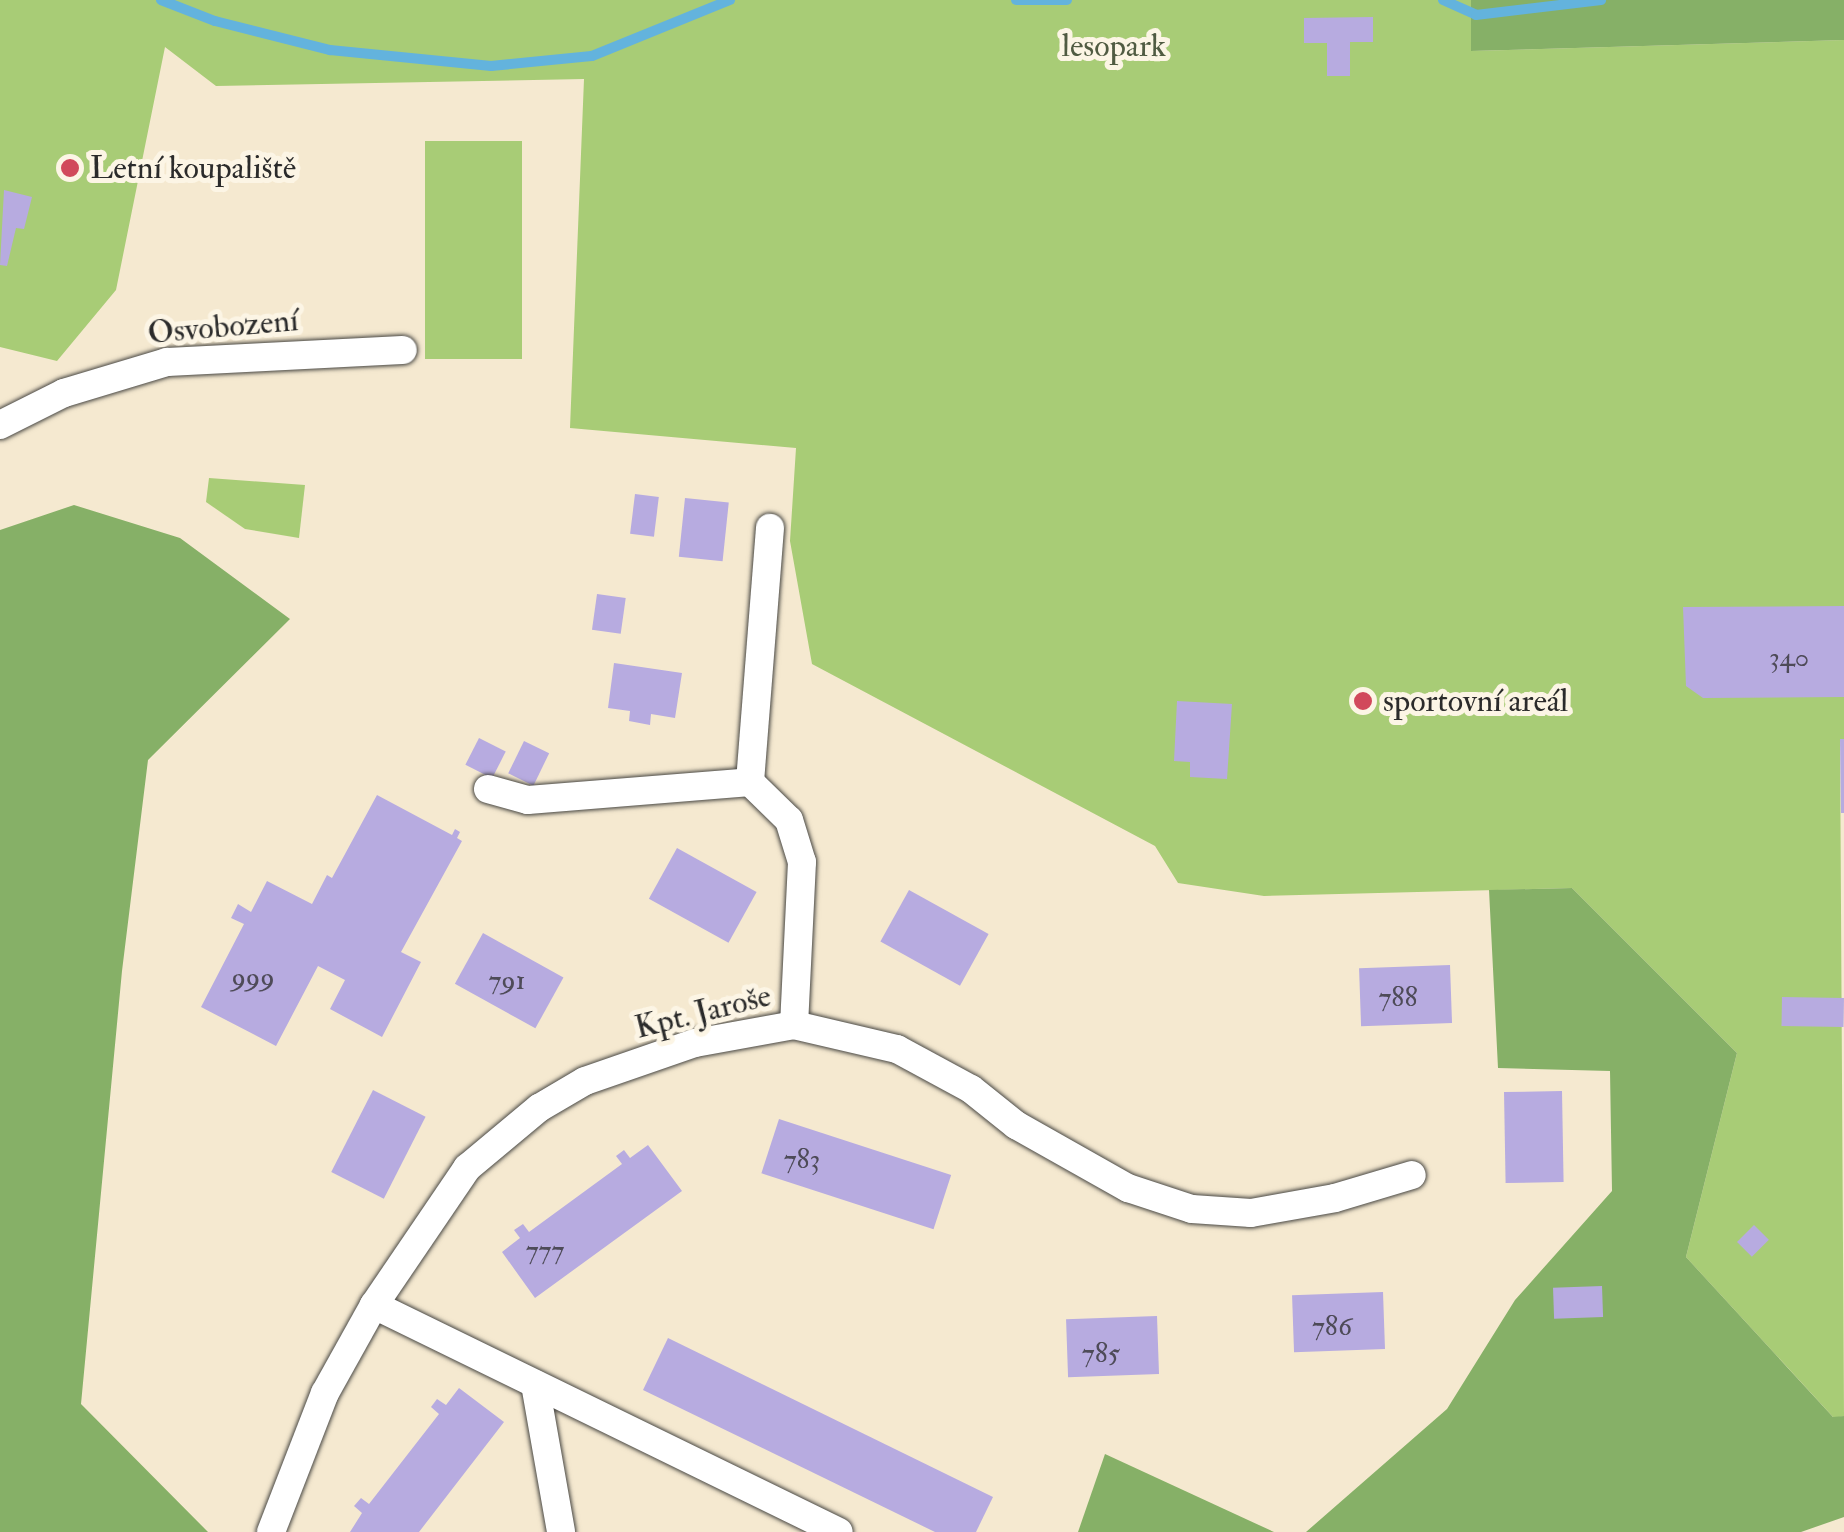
<!DOCTYPE html>
<meta charset="utf-8">
<style>
body{margin:0}
#map{position:relative;width:1844px;height:1532px;overflow:hidden;background:#f5e9d0;font-family:"IM FELL Double Pica",serif}
div>[style]{position:absolute}
[style*='--x']{left:calc(var(--x)*1px);top:calc(var(--y)*1px);width:calc(var(--w)*1px);rotate:calc(var(--a)*1deg)}
.green>*{inset:0;background:#a8cc76;transform-origin:0 0}
.forest>*{inset:0;background:#86b067}
.stream>*{height:10px;margin:-5px;padding:0 5px;transform-origin:5px;border-radius:5px;background:#63b3dd}
.building>*{inset:0;background:#b7abe0;transform-origin:0 0}
.roads{filter:drop-shadow(0 0 2px #494844) drop-shadow(0 0 2px #494844)}
.street>*{height:28px;margin:-14px;padding:0 14px;transform-origin:14px;border-radius:14px;background:#fff}
.dots>*{width:28px;height:28px;translate:-50% -50%;box-sizing:border-box;border:5px solid #fcf5e5;border-radius:50%}
span{translate:-50% -50%;white-space:nowrap;text-align:center;line-height:1.15;-webkit-text-stroke:10px #fcf5e5;paint-order:stroke}
.number-label{font-size:28px;color:#4e4b58}
.number-label span{-webkit-text-stroke-width:0}
.park-label{font-size:32px;color:#505b42}
.poi-label{font-size:32px;color:#2b2b2b}
.left{translate:0 -50%;text-align:left}
.street-label{font-size:32px;color:#2b2b2b}
</style>
<div id="map">
<div class="green">
<div style="clip-path:polygon(0 0,1471px 0,1472px 51px,1844px 40px,1844px 739px,1840px 739px,1844px 1416px,1834px 1418px,1686px 1257px,1737px 1053px,1572px 888px,1264px 896px,1178px 883px,1155px 846px,812px 664px,790px 541px,796px 448px,570px 428px,584px 79px,216px 86px,165px 47px,116px 290px,57px 361px,0 347px)"></div>
<div style="left:425px;top:141px;width:97px;height:218px"></div>
<div style="clip-path:polygon(209px 478px,305px 485px,299px 538px,245px 529px,206px 502px)"></div>
</div>
<div class="forest">
<div style="clip-path:polygon(1471px 0,1844px 0,1844px 40px,1471px 51px)"></div>
<div style="clip-path:polygon(74px 505px,180px 538px,290px 619px,148px 760px,122px 971px,81px 1404px,208px 1532px,0 1532px,0 530px)"></div>
<div style="clip-path:polygon(1572px 888px,1737px 1053px,1686px 1257px,1833px 1417px,1844px 1416px,1844px 1517px,1801px 1532px,1306px 1532px,1447px 1409px,1515px 1300px,1612px 1191px,1610px 1071px,1498px 1068px,1489px 890px)"></div>
<div style="clip-path:polygon(1105px 1454px,1274px 1532px,1078px 1532px)"></div>
</div>
<div class="stream">
<div style="--x:161;--y:0;--w:58;--a:21.3"></div>
<div style="--x:215;--y:21;--w:119;--a:14.2"></div>
<div style="--x:330;--y:50;--w:162;--a:5.7"></div>
<div style="--x:491;--y:66;--w:101;--a:-5.7"></div>
<div style="--x:592;--y:56;--w:149;--a:-22.1"></div>
<div style="--x:1016;--y:0;--w:51;--a:0"></div>
<div style="--x:1443;--y:0;--w:36;--a:24"></div>
<div style="--x:1476;--y:15;--w:126;--a:-6.8"></div>
</div>
<div class="building">
<div style="clip-path:polygon(1373px 17px,1373px 42px,1350px 42px,1350px 76px,1327px 76px,1327px 43px,1304px 43px,1304px 18px)"></div>
<div style="clip-path:polygon(4px 190px,32px 197px,24px 229px,16px 228px,7px 266px,0 265px)"></div>
<div style="left:635px;top:494px;width:24px;height:40px;rotate:7deg"></div>
<div style="left:685px;top:498px;width:44px;height:59px;rotate:6deg"></div>
<div style="left:597px;top:594px;width:29px;height:36px;rotate:8deg"></div>
<div style="clip-path:polygon(1844px 606px,1844px 697px,1703px 698px,1686px 686px,1683px 607px)"></div>
<div style="clip-path:polygon(614px 663px,682px 673px,675px 718px,651px 714px,650px 725px,629px 721px,630px 711px,608px 708px)"></div>
<div style="clip-path:polygon(1177px 701px,1232px 704px,1227px 779px,1190px 777px,1190px 762px,1174px 761px)"></div>
<div style="left:479px;top:738px;width:30px;height:30px;rotate:27deg"></div>
<div style="clip-path:polygon(1840px 739px,1844px 739px,1844px 813px,1841px 813px)"></div>
<div style="left:524px;top:741px;width:28px;height:36px;rotate:26deg"></div>
<div style="clip-path:polygon(377px 795px,452px 835px,455px 829px,460px 832px,457px 838px,462px 841px,401px 952px,421px 962px,382px 1037px,330px 1009px,345px 980px,318px 966px,276px 1046px,201px 1007px,244px 924px,231px 918px,238px 904px,251px 912px,267px 881px,312px 904px,327px 875px,332px 878px)"></div>
<div style="left:677px;top:848px;width:91px;height:58px;rotate:29deg"></div>
<div style="left:909px;top:890px;width:91px;height:59px;rotate:29deg"></div>
<div style="left:483px;top:933px;width:92px;height:58px;rotate:29deg"></div>
<div style="left:1450px;top:965px;width:58px;height:91px;rotate:88deg"></div>
<div style="left:1782px;top:997px;width:62px;height:29px;rotate:1deg"></div>
<div style="left:373px;top:1090px;width:59px;height:92px;rotate:27deg"></div>
<div style="left:1562px;top:1091px;width:91px;height:58px;rotate:89deg"></div>
<div style="left:779px;top:1119px;width:181px;height:57px;rotate:18deg"></div>
<div style="clip-path:polygon(648px 1145px,682px 1191px,535px 1298px,502px 1252px,520px 1238px,514px 1230px,523px 1224px,529px 1232px,622px 1164px,616px 1156px,624px 1150px,630px 1158px)"></div>
<div style="left:1754px;top:1225px;width:21px;height:24px;rotate:45deg"></div>
<div style="left:1602px;top:1286px;width:31px;height:49px;rotate:88deg"></div>
<div style="left:1383px;top:1292px;width:57px;height:91px;rotate:88deg"></div>
<div style="left:1157px;top:1316px;width:58px;height:91px;rotate:88deg"></div>
<div style="clip-path:polygon(668px 1338px,993px 1497px,976px 1532px,935px 1532px,643px 1390px)"></div>
<div style="clip-path:polygon(459px 1388px,504px 1422px,419px 1532px,350px 1532px,362px 1513px,354px 1506px,361px 1498px,369px 1504px,439px 1414px,431px 1407px,437px 1399px,446px 1405px)"></div>
</div>
<div class="roads">
<div class="street">
<div style="--x:0;--y:425;--w:72;--a:-26.6"></div>
<div style="--x:64;--y:393;--w:108;--a:-16.8"></div>
<div style="--x:167;--y:362;--w:236;--a:-2.9"></div>
<div style="--x:750;--y:782;--w:255;--a:-85.5"></div>
<div style="--x:488;--y:789;--w:41;--a:15.4"></div>
<div style="--x:528;--y:800;--w:223;--a:-4.6"></div>
<div style="--x:750;--y:782;--w:54;--a:44.3"></div>
<div style="--x:789;--y:820;--w:44;--a:72.8"></div>
<div style="--x:802;--y:862;--w:163;--a:92.8"></div>
<div style="--x:374;--y:1305;--w:517;--a:26.02"></div>
<div style="--x:535;--y:1384;--w:150;--a:80"></div>
<div style="--x:271;--y:1532;--w:149;--a:-68.8"></div>
<div style="--x:325;--y:1393;--w:101;--a:-60.9"></div>
<div style="--x:374;--y:1305;--w:166;--a:-55.8"></div>
<div style="--x:467;--y:1168;--w:94;--a:-39.8"></div>
<div style="--x:539;--y:1108;--w:53;--a:-30.4"></div>
<div style="--x:585;--y:1081;--w:116;--a:-19.1"></div>
<div style="--x:695;--y:1043;--w:101;--a:-10.3"></div>
<div style="--x:794;--y:1025;--w:106;--a:13.1"></div>
<div style="--x:897;--y:1049;--w:84;--a:28.4"></div>
<div style="--x:971;--y:1089;--w:58;--a:38.7"></div>
<div style="--x:1016;--y:1125;--w:129;--a:29.4"></div>
<div style="--x:1128;--y:1188;--w:67;--a:18.2"></div>
<div style="--x:1192;--y:1209;--w:59;--a:3.9"></div>
<div style="--x:1251;--y:1213;--w:85;--a:-10.1"></div>
<div style="--x:1335;--y:1198;--w:80;--a:-16.6"></div>
</div>
</div>
<div class="dots">
<div style="left:70px;top:168px;background:#d1495b"></div>
<div style="left:1363px;top:701px;background:#d1495b"></div>
</div>
<div class="number-label">
<span style="left:1789px;top:658px">340</span>
<span style="left:253px;top:978px">999</span>
<span style="left:507px;top:981px">791</span>
<span style="left:1398px;top:998px">788</span>
<span style="left:802px;top:1160px">783</span>
<span style="left:545px;top:1251px">777</span>
<span style="left:1332px;top:1327px">786</span>
<span style="left:1101px;top:1354px">785</span>
</div>
<div class="park-label">
<span style="left:1114px;top:46px">lesopark</span>
</div>
<div class="poi-label">
<span class="left" style="left:90px;top:168px">Letní koupaliště</span>
<span class="left" style="left:1383px;top:701px">sportovní areál</span>
</div>
<div class="street-label">
<span style="left:223px;top:327px;rotate:-5deg">Osvobození</span>
<span style="left:703px;top:1012px;rotate:-14deg">Kpt. Jaroše</span>
</div>
</div>
